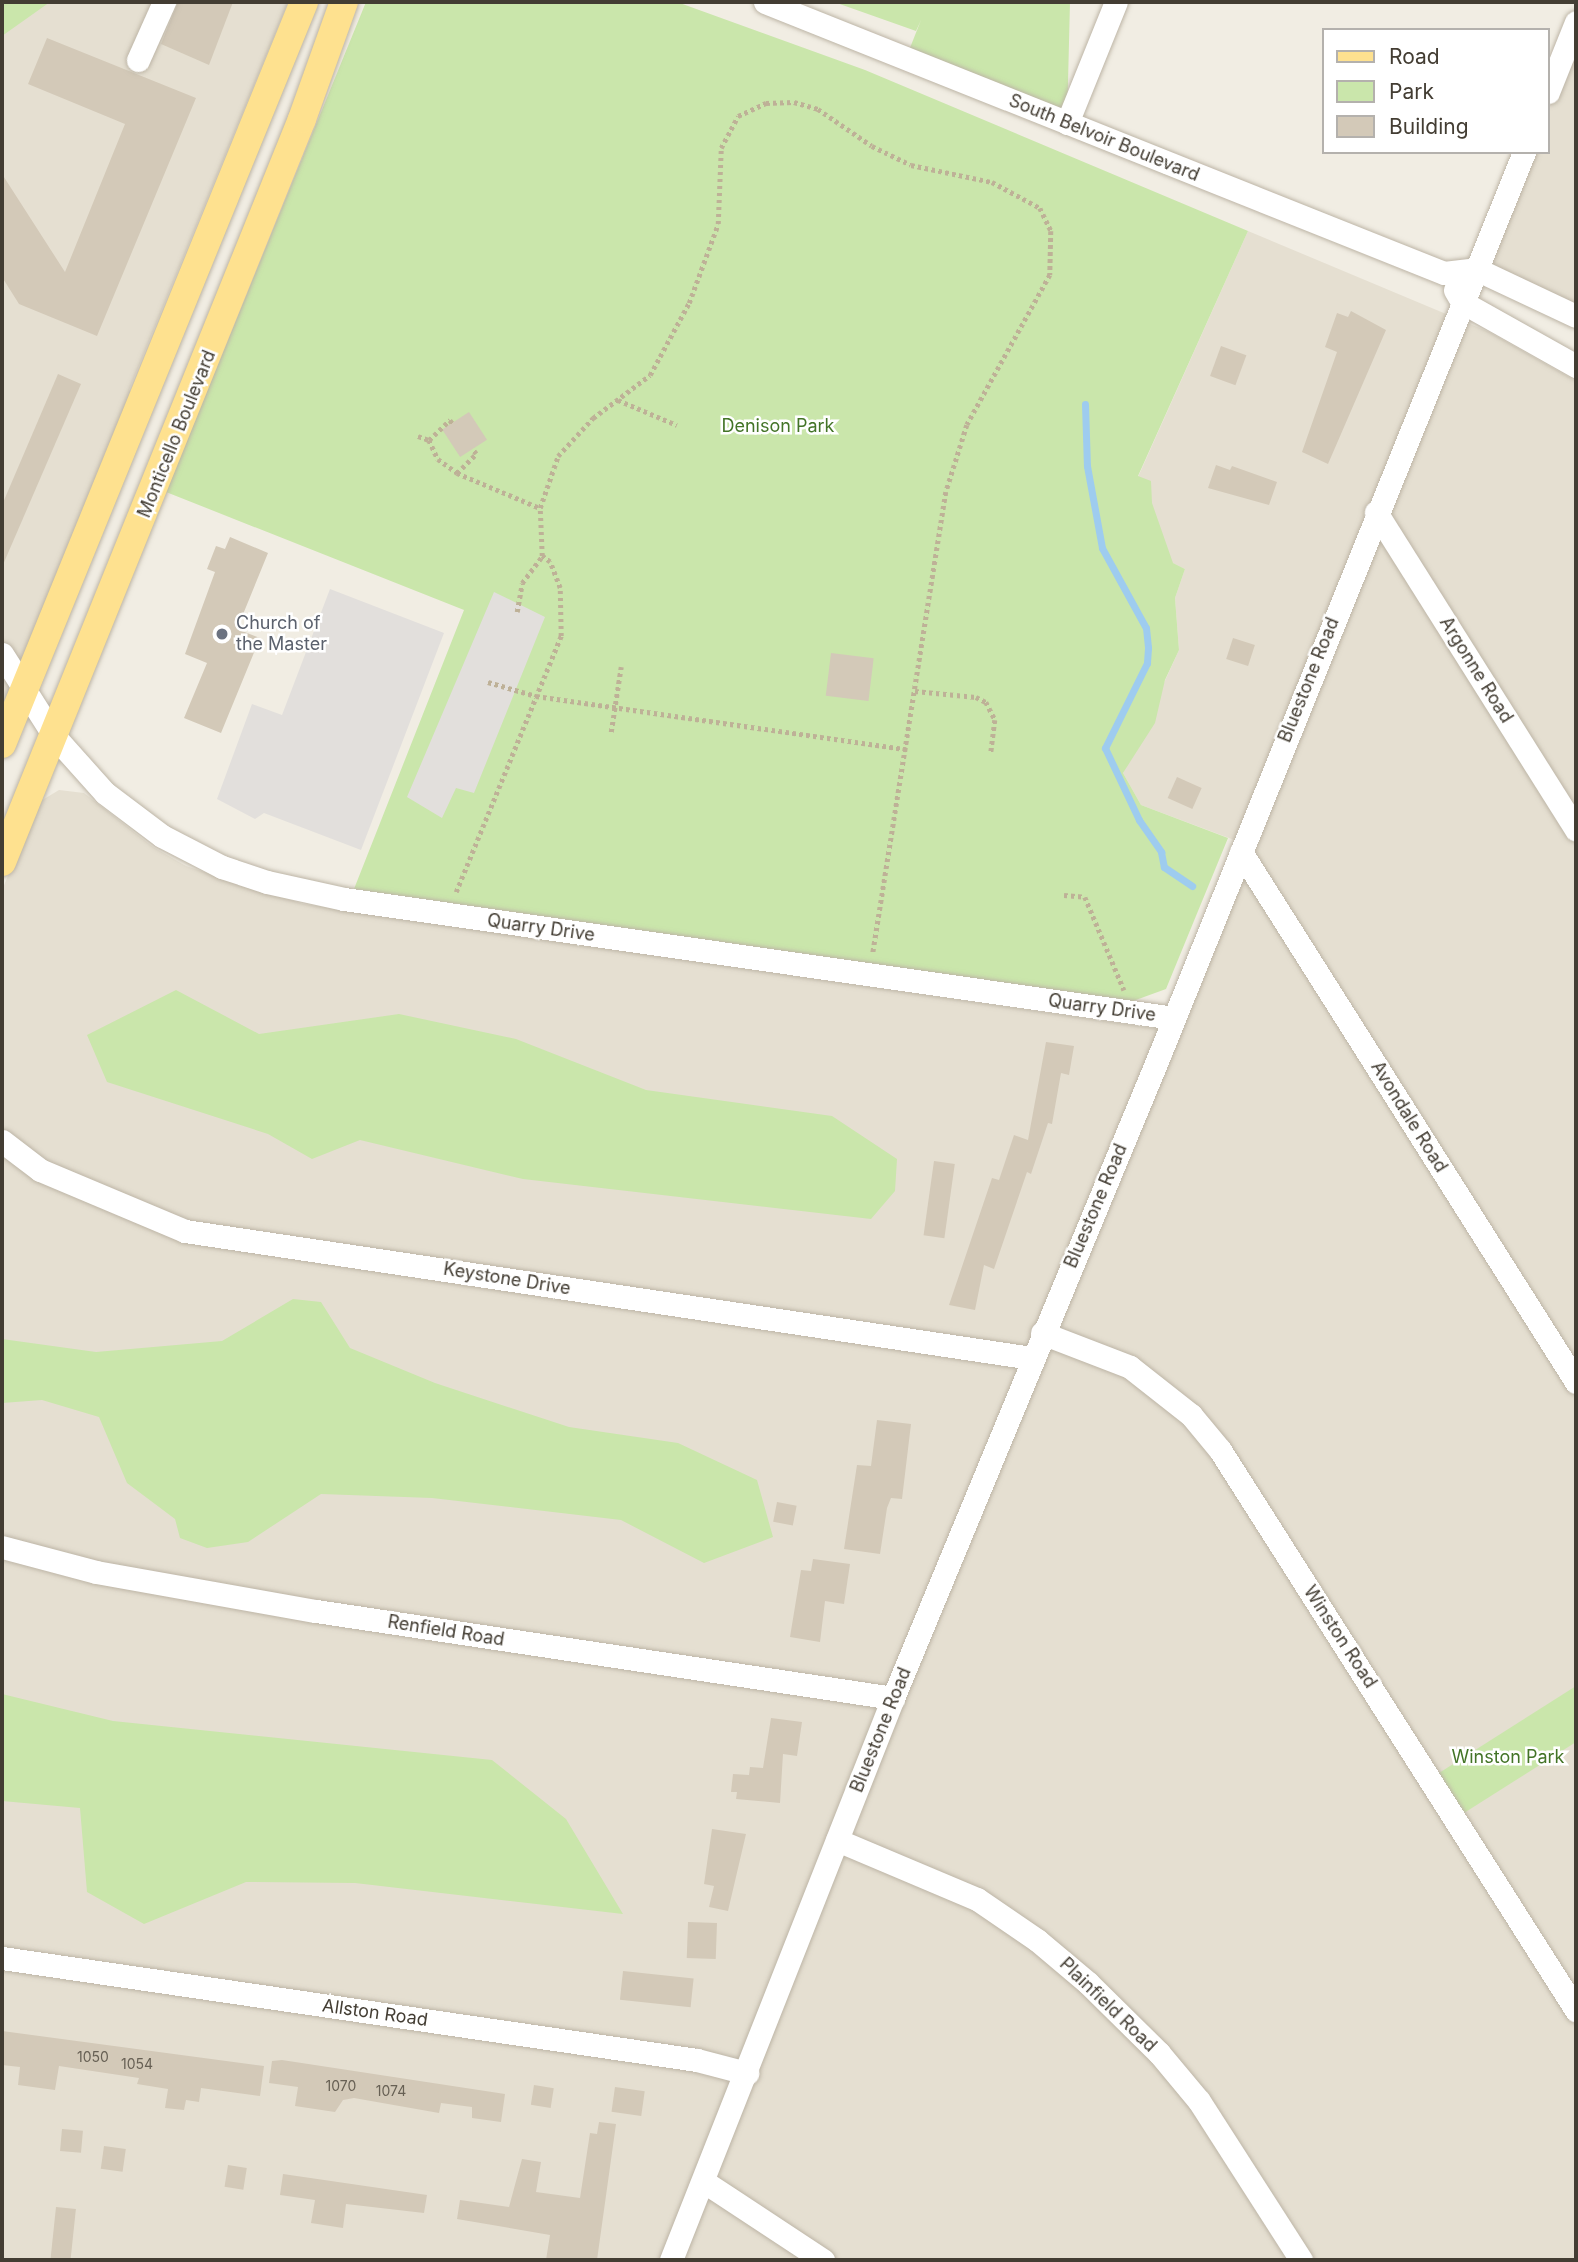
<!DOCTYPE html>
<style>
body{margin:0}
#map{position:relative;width:1578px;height:2262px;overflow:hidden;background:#f1ede3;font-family:Inter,sans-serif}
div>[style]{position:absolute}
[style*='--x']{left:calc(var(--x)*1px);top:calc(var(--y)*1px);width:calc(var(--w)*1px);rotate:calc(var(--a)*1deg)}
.residential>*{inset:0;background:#e5dfd1}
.green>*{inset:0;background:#cae6ab}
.parking>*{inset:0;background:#e2dfdc}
.stream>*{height:7px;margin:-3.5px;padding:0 3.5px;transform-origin:3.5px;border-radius:3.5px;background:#9eccef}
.building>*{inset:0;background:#d3c9b8;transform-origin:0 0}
.path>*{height:4.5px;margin-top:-2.25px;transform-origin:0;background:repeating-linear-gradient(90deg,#beb197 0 3.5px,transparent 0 7px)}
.roads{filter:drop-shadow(0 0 2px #bdb5a6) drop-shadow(0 0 2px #bdb5a6)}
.minor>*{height:23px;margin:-11.5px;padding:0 11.5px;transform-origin:11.5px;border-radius:11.5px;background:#fff}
.major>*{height:28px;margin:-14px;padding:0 14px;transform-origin:14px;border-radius:14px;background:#fee18f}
.dots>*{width:19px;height:19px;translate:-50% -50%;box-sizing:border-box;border:4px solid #fff;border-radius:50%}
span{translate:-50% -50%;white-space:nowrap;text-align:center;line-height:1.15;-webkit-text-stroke:5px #fff;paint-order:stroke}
.number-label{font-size:14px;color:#676054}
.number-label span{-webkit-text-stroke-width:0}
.street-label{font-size:18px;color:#433d33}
.park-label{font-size:18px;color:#437427}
.worship-label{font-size:18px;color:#5b616d}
.left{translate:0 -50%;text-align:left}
.frame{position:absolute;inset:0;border:4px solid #433d33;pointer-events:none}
.legend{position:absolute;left:1322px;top:28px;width:228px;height:126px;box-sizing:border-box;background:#fff;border:2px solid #b4b1ad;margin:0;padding:9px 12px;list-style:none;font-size:21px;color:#433d33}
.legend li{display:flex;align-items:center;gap:14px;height:35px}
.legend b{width:35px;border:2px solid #b4b1ad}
</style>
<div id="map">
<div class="residential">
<div style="clip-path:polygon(2px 2px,288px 2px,129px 390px,141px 397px,2px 744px)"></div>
<div style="clip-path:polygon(1576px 22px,1576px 316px,1476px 269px,1523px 152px,1548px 152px,1548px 91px)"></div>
<div style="clip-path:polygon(1248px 231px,1489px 332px,1576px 381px,1576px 2260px,2px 2260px,2px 890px,39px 802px,59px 790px,84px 793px,153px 847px,186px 866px,303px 904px,1179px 1032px,1253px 847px,1141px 805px,1123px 773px,1179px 650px,1175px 598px,1185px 569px,1154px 554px,1138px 477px)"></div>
</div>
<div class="green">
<div style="clip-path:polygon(2px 2px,50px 2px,2px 36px)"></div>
<div style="clip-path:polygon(366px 2px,677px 2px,865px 70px,1248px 231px,1138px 476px,1151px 481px,1152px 503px,1173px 563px,1185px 569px,1175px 598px,1179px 650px,1165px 680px,1155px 723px,1123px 773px,1141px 805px,1228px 838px,1166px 989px,1133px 1001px,354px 889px,464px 610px,166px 492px)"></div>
<div style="clip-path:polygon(834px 2px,1070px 2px,1067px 123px,906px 58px,921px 20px,916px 31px)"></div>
<div style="clip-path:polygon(176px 990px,259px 1034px,399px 1014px,516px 1039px,646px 1090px,832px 1116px,897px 1159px,895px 1191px,871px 1219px,523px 1179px,360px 1140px,312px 1159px,268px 1134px,107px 1082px,87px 1035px)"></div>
<div style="clip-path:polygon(293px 1299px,321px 1302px,350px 1348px,435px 1383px,569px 1427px,678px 1443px,757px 1480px,773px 1537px,704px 1563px,621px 1520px,432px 1498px,321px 1494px,248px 1542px,207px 1548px,180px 1538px,175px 1519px,127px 1483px,99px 1417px,42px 1400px,2px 1403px,2px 1339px,96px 1352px,222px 1341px)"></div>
<div style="clip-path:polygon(1576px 1686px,1576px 1742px,1464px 1813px,1439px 1773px)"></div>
<div style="clip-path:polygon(2px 1694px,113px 1721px,492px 1760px,566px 1819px,623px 1914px,355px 1883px,246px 1882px,144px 1924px,87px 1892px,80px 1808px,2px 1801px)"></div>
</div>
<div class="parking">
<div style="clip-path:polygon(330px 589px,444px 633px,361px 850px,264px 813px,255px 819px,217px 799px,252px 704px,282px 715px)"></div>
<div style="clip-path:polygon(494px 592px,545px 617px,474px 793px,456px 788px,442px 818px,407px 797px)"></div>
</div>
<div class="stream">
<div style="--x:1085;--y:404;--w:62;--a:88.2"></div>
<div style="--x:1087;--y:466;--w:83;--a:79.6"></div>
<div style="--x:1102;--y:548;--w:91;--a:61.2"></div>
<div style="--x:1146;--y:628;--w:20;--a:84"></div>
<div style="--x:1148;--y:648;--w:15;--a:94"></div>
<div style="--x:1147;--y:663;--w:95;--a:116.3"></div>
<div style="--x:1105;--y:748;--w:80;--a:64.7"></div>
<div style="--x:1139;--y:820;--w:39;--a:55"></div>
<div style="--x:1161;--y:852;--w:15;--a:79"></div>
<div style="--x:1164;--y:867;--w:34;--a:34"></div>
</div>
<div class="building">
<div style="clip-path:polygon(178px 2px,233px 2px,209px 65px,161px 44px)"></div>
<div style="clip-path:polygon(47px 38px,196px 98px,97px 336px,19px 304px,2px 277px,2px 174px,65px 272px,125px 124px,28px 84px)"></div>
<div style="clip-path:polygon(1351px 311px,1386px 330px,1328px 464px,1302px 452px,1337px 352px,1325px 347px,1337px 313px,1348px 317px)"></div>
<div style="left:1221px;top:346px;width:27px;height:32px;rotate:20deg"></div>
<div style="clip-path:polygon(58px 374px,81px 384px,2px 567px,2px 505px)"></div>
<div style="left:469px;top:412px;width:33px;height:32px;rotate:57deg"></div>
<div style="clip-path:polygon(1216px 465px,1230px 470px,1232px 466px,1277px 482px,1269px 505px,1208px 488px)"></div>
<div style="clip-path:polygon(230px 537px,268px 553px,237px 629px,260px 638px,221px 733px,184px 718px,207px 663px,185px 654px,215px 572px,207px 569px,216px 546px,225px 549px)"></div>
<div style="left:1233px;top:638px;width:23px;height:22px;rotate:18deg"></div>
<div style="left:831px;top:653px;width:43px;height:43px;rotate:7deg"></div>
<div style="left:1177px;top:777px;width:27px;height:23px;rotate:24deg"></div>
<div style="clip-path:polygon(1046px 1042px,1074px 1046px,1069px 1075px,1061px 1073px,1052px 1124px,1048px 1123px,1031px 1174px,1027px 1172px,994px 1269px,984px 1265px,975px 1310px,949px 1305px,992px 1178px,999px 1180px,1014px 1135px,1028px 1140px)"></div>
<div style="left:934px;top:1161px;width:21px;height:75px;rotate:8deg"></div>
<div style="clip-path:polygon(877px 1420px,911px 1424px,902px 1499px,891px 1498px,887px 1508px,880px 1554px,844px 1549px,857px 1465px,871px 1466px)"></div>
<div style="left:777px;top:1502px;width:20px;height:20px;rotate:11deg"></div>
<div style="clip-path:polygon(813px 1559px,850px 1564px,844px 1604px,825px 1601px,820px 1642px,790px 1637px,801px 1570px,811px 1571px)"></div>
<div style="clip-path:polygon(771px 1718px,802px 1722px,797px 1756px,783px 1754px,780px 1803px,736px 1799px,737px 1792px,731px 1792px,733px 1774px,749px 1775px,750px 1767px,763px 1768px)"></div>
<div style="clip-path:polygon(712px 1829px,746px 1834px,728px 1911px,709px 1907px,714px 1886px,704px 1884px)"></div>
<div style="left:688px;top:1922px;width:29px;height:36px;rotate:2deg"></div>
<div style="left:623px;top:1971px;width:71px;height:29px;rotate:6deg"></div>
<div style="clip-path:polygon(2px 2031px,264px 2066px,260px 2096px,201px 2088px,199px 2102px,186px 2100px,184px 2110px,165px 2108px,168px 2089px,137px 2084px,139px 2078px,59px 2066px,55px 2090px,18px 2085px,20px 2067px,2px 2065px)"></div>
<div style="clip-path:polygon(282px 2060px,505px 2094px,501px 2122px,472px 2118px,472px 2107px,441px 2103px,439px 2113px,354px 2098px,343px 2100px,335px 2112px,295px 2106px,298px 2087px,269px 2083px,272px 2061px)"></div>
<div style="left:534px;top:2085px;width:20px;height:20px;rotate:9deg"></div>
<div style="left:615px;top:2087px;width:30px;height:25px;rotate:8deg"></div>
<div style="clip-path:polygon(599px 2122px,616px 2124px,597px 2260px,546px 2260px,550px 2235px,457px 2219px,460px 2200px,509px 2207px,522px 2159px,541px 2162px,536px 2192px,580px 2198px,590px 2133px,597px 2134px)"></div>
<div style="left:62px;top:2129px;width:21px;height:22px;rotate:5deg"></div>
<div style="left:104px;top:2146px;width:22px;height:23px;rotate:8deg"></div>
<div style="left:228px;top:2165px;width:19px;height:22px;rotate:9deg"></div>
<div style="clip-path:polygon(283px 2174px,427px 2195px,424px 2213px,346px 2204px,343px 2228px,311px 2223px,315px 2200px,280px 2195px)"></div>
<div style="left:56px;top:2207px;width:20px;height:53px;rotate:6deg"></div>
</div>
<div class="path">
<div style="--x:618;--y:400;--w:64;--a:23"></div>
<div style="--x:418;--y:436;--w:12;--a:20"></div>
<div style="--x:429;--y:440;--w:21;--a:65"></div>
<div style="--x:438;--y:459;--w:24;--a:36"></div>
<div style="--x:457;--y:473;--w:90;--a:22.9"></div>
<div style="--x:429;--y:440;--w:29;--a:-44"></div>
<div style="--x:450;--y:420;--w:5;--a:53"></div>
<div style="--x:457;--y:473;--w:27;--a:-45"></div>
<div style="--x:476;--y:454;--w:5;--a:-127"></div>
<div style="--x:517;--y:612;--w:29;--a:-80"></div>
<div style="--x:522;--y:583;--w:34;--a:-53"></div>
<div style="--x:542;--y:556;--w:48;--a:-92.4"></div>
<div style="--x:540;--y:508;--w:55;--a:-70.9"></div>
<div style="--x:558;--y:456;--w:52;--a:-47.4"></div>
<div style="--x:593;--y:418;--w:71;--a:-37"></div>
<div style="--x:650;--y:375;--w:82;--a:-61.6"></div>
<div style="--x:689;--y:303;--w:84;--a:-69.8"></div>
<div style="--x:718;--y:224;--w:76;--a:-87.7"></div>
<div style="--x:721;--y:148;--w:36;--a:-62"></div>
<div style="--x:738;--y:116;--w:31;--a:-25"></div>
<div style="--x:766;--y:103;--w:28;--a:-2"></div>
<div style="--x:794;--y:102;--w:25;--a:16"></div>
<div style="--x:818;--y:109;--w:65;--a:34.4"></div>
<div style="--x:872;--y:146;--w:43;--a:26"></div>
<div style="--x:911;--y:165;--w:83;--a:11.9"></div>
<div style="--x:992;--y:182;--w:55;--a:28.4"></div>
<div style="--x:1040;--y:208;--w:25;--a:64"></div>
<div style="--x:1051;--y:231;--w:44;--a:91.3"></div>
<div style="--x:1050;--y:275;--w:171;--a:119"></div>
<div style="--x:967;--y:425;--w:70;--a:107.4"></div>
<div style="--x:946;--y:492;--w:467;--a:99"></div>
<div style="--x:488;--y:682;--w:50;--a:16.3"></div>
<div style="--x:536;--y:696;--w:374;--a:8.2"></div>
<div style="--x:915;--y:691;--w:61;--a:5.6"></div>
<div style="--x:976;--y:697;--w:11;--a:27"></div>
<div style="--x:986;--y:702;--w:20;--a:63"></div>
<div style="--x:995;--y:720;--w:32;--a:97"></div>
<div style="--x:611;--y:732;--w:66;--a:-81.3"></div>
<div style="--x:456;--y:892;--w:277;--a:-67.7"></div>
<div style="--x:561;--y:636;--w:48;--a:-91.2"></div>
<div style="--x:560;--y:588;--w:28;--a:-111"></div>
<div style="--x:550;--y:562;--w:10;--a:-143"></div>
<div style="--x:1064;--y:895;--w:21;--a:5"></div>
<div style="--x:1085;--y:897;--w:101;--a:67.2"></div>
</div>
<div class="roads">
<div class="minor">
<div style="--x:765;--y:2;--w:731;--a:21.76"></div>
<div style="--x:1444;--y:273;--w:32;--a:-7"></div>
<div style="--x:1476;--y:269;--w:110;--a:25.2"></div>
<div style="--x:138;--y:60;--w:64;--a:-65.9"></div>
<div style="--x:1548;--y:92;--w:75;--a:-68.2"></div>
<div style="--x:1067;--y:123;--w:131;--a:-68"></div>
<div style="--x:1455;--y:290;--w:14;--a:60"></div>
<div style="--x:1462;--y:302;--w:131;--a:29.3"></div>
<div style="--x:1376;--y:512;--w:375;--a:57.8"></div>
<div style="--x:2;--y:654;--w:97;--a:57.6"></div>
<div style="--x:54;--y:736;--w:76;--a:48.2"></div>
<div style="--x:105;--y:793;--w:71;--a:37"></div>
<div style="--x:162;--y:836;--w:68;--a:27.3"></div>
<div style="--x:222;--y:867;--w:47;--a:18.4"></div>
<div style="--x:267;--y:882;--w:79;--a:12.4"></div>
<div style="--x:344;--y:899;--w:838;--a:8.16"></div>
<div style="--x:1241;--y:852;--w:627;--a:57.7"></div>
<div style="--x:2;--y:1141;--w:48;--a:37.3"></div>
<div style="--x:40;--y:1170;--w:157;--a:22.8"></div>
<div style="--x:185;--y:1231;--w:856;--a:8.53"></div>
<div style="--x:1042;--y:1333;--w:94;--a:21.1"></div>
<div style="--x:1130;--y:1367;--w:78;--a:38.2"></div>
<div style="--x:1191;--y:1415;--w:45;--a:50.4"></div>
<div style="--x:1220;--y:1450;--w:664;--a:57.56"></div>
<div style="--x:2;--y:1547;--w:97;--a:14.9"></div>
<div style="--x:96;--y:1572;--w:223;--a:10.1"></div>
<div style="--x:316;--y:1611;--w:584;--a:8.57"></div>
<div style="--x:837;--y:1840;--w:152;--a:22.9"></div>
<div style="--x:977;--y:1899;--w:73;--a:34.3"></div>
<div style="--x:1037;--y:1940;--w:67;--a:40.1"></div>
<div style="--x:1088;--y:1983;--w:100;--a:44.6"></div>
<div style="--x:1159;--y:2053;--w:62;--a:50.2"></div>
<div style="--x:1199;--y:2101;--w:189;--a:57.3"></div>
<div style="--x:2;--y:1958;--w:702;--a:8.35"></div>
<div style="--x:697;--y:2060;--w:52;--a:14.6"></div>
<div style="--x:703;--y:2181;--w:144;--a:33.4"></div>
<div style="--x:671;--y:2260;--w:604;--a:-68.45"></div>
<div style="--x:893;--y:1698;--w:695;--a:-67.49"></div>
<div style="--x:1159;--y:1056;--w:975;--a:-68.01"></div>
</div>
<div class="major">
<div style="--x:2;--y:744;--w:801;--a:-67.85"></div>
<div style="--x:2;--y:862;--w:801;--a:-68.01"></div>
<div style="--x:302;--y:119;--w:124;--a:-70.3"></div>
</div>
</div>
<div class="dots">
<div style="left:222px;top:634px;background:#6b7280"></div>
</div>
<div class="number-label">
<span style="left:93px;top:2057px">1050</span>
<span style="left:137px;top:2064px">1054</span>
<span style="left:341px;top:2086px">1070</span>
<span style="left:391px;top:2091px">1074</span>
</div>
<div class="street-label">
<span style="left:1104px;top:138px;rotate:22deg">South Belvoir Boulevard</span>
<span style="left:177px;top:434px;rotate:-68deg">Monticello Boulevard</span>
<span style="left:1476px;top:670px;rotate:58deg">Argonne Road</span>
<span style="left:1309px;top:680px;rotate:-68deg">Bluestone Road</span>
<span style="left:541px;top:928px;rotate:8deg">Quarry Drive</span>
<span style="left:1102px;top:1008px;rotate:8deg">Quarry Drive</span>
<span style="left:1409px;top:1117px;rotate:58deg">Avondale Road</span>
<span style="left:1096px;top:1206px;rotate:-67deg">Bluestone Road</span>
<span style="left:507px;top:1279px;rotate:9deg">Keystone Drive</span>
<span style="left:446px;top:1631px;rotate:9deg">Renfield Road</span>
<span style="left:1340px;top:1637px;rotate:57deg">Winston Road</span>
<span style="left:881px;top:1730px;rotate:-68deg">Bluestone Road</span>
<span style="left:1108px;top:2005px;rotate:44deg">Plainfield Road</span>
<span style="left:375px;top:2013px;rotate:8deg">Allston Road</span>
</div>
<div class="park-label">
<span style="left:778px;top:426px">Denison Park</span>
<span style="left:1508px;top:1757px">Winston Park</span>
</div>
<div class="worship-label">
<span class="left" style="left:236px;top:634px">Church of<br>the Master</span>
</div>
<div class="frame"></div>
<ul class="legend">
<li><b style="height:9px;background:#fee18f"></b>Road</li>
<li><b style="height:19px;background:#cae6ab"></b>Park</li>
<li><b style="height:19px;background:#d3c9b8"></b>Building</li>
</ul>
</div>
